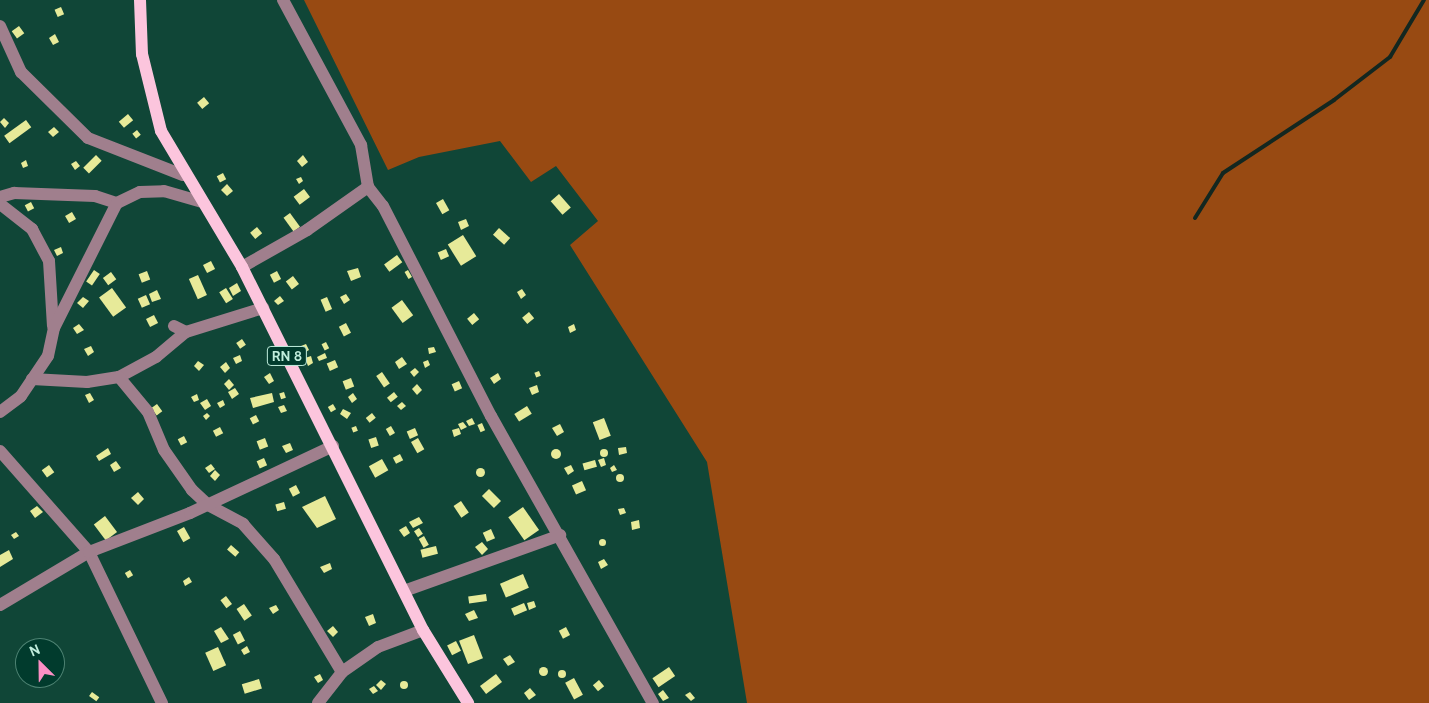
<!DOCTYPE html>
<style>
body{margin:0}
#map{position:relative;width:1429px;height:703px;overflow:hidden;background:#104637;font-family:Cabin,sans-serif}
div>[style]{position:absolute}
[style*='--x']{left:calc(var(--x)*1px);top:calc(var(--y)*1px);width:calc(var(--w)*1px);rotate:calc(var(--a)*1deg)}
.green>*{inset:0;background:#984a12}
.stream>*{height:4px;margin:-2px;padding:0 2px;transform-origin:2px;border-radius:2px;background:#132720}
.building>*{inset:0;background:#e7ea99;transform-origin:0 0}
.round{border-radius:50%}
.minor>*{height:12px;margin:-6px;padding:0 6px;transform-origin:6px;border-radius:6px;background:#a07f8d}
.major>*{height:12px;margin:-6px;padding:0 6px;transform-origin:6px;border-radius:6px;background:#fcc5dd}
span{translate:-50% -50%;white-space:nowrap;text-align:center;line-height:1.15;-webkit-text-stroke:5px #013b2d;paint-order:stroke}
.shield-label span{padding:1px 4px;background:#013b2d;border:1px solid;border-radius:4px;-webkit-text-stroke-width:0}
.shield-label{font-size:14px;color:#c1eedd;font-weight:700}
.north{position:absolute;left:15px;top:638px;width:50px;height:50px;box-sizing:border-box;background:#013b2d;border:1px solid #4e8373;border-radius:50%;rotate:337deg;font-size:14px;font-weight:700;line-height:20px;text-align:center;color:#c1eedd}
.north::after{content:'';display:block;margin:auto;width:18px;height:22px;background:#fb8fc4;clip-path:polygon(50% 0,100% 100%,50% 72%,0 100%)}
</style>
<div id="map">
<div class="green">
<div style="clip-path:polygon(304px 0,1429px 0,1429px 703px,747px 703px,707px 462px,570px 245px,598px 221px,556px 166px,531px 182px,500px 141px,419px 157px,388px 170px)"></div>
</div>
<div class="stream">
<div style="--x:1195;--y:218;--w:53;--a:-58.1"></div>
<div style="--x:1223;--y:173;--w:133;--a:-33.3"></div>
<div style="--x:1334;--y:100;--w:71;--a:-37.5"></div>
<div style="--x:1390;--y:57;--w:66;--a:-59.2"></div>
</div>
<div class="building">
<div style="left:61px;top:7px;width:8px;height:7px;rotate:67deg"></div>
<div style="left:19px;top:26px;width:9px;height:9px;rotate:54deg"></div>
<div style="clip-path:polygon(55px 34px,59px 42px,53px 45px,49px 38px)"></div>
<div style="left:204px;top:97px;width:8px;height:9px;rotate:50deg"></div>
<div style="left:128px;top:114px;width:8px;height:12px;rotate:50deg"></div>
<div style="clip-path:polygon(4px 118px,9px 123px,5px 128px,0 122px)"></div>
<div style="left:26px;top:120px;width:9px;height:27px;rotate:54deg"></div>
<div style="clip-path:polygon(54px 127px,59px 132px,53px 137px,48px 132px)"></div>
<div style="left:137px;top:130px;width:6px;height:6px;rotate:51deg"></div>
<div style="left:96px;top:155px;width:8px;height:18px;rotate:45deg"></div>
<div style="clip-path:polygon(303px 155px,308px 162px,302px 167px,297px 161px)"></div>
<div style="clip-path:polygon(26px 160px,28px 166px,23px 168px,21px 163px)"></div>
<div style="clip-path:polygon(76px 161px,80px 166px,75px 170px,71px 164px)"></div>
<div style="left:223px;top:173px;width:7px;height:7px;rotate:63deg"></div>
<div style="clip-path:polygon(301px 177px,303px 181px,299px 184px,296px 179px)"></div>
<div style="clip-path:polygon(227px 184px,233px 191px,227px 196px,221px 190px)"></div>
<div style="left:304px;top:189px;width:10px;height:13px;rotate:53deg"></div>
<div style="left:559px;top:194px;width:18px;height:11px;rotate:49deg"></div>
<div style="left:443px;top:199px;width:13px;height:8px;rotate:61deg"></div>
<div style="left:31px;top:202px;width:7px;height:7px;rotate:63deg"></div>
<div style="left:72px;top:212px;width:8px;height:8px;rotate:60deg"></div>
<div style="left:290px;top:213px;width:17px;height:8px;rotate:54deg"></div>
<div style="clip-path:polygon(466px 219px,469px 226px,461px 230px,458px 222px)"></div>
<div style="left:257px;top:227px;width:8px;height:9px;rotate:50deg"></div>
<div style="left:499px;top:228px;width:15px;height:9px;rotate:42deg"></div>
<div style="left:463px;top:235px;width:25px;height:18px;rotate:58deg"></div>
<div style="clip-path:polygon(61px 247px,63px 253px,57px 256px,54px 250px)"></div>
<div style="left:446px;top:249px;width:8px;height:9px;rotate:67deg"></div>
<div style="left:397px;top:255px;width:9px;height:16px;rotate:54deg"></div>
<div style="left:211px;top:261px;width:9px;height:9px;rotate:63deg"></div>
<div style="clip-path:polygon(358px 268px,361px 277px,351px 281px,347px 271px)"></div>
<div style="left:94px;top:270px;width:7px;height:14px;rotate:34deg"></div>
<div style="left:408px;top:270px;width:8px;height:4px;rotate:60deg"></div>
<div style="left:147px;top:271px;width:9px;height:9px;rotate:69deg"></div>
<div style="left:277px;top:271px;width:9px;height:8px;rotate:63deg"></div>
<div style="left:111px;top:272px;width:9px;height:10px;rotate:54deg"></div>
<div style="left:198px;top:275px;width:22px;height:10px;rotate:66deg"></div>
<div style="left:293px;top:276px;width:10px;height:9px;rotate:53deg"></div>
<div style="clip-path:polygon(237px 283px,241px 291px,233px 296px,229px 288px)"></div>
<div style="left:112px;top:288px;width:24px;height:16px;rotate:54deg"></div>
<div style="left:226px;top:288px;width:13px;height:8px;rotate:58deg"></div>
<div style="clip-path:polygon(522px 289px,526px 295px,521px 299px,517px 292px)"></div>
<div style="clip-path:polygon(157px 290px,161px 299px,152px 302px,149px 294px)"></div>
<div style="clip-path:polygon(346px 294px,350px 300px,344px 304px,340px 297px)"></div>
<div style="left:146px;top:295px;width:10px;height:9px;rotate:66deg"></div>
<div style="clip-path:polygon(280px 296px,284px 301px,278px 305px,274px 301px)"></div>
<div style="clip-path:polygon(83px 297px,89px 301px,83px 308px,77px 303px)"></div>
<div style="left:327px;top:297px;width:13px;height:7px;rotate:67deg"></div>
<div style="left:402px;top:300px;width:19px;height:13px;rotate:54deg"></div>
<div style="left:529px;top:312px;width:8px;height:9px;rotate:50deg"></div>
<div style="left:474px;top:313px;width:8px;height:9px;rotate:50deg"></div>
<div style="left:154px;top:315px;width:9px;height:9px;rotate:63deg"></div>
<div style="left:346px;top:323px;width:11px;height:8px;rotate:63deg"></div>
<div style="clip-path:polygon(79px 324px,84px 330px,77px 334px,73px 328px)"></div>
<div style="clip-path:polygon(574px 324px,576px 330px,570px 333px,568px 327px)"></div>
<div style="left:242px;top:339px;width:7px;height:7px;rotate:56deg"></div>
<div style="left:326px;top:342px;width:7px;height:5px;rotate:63deg"></div>
<div style="clip-path:polygon(306px 344px,309px 350px,304px 353px,301px 346px)"></div>
<div style="clip-path:polygon(91px 346px,94px 352px,88px 356px,84px 349px)"></div>
<div style="clip-path:polygon(434px 347px,436px 352px,429px 354px,428px 348px)"></div>
<div style="clip-path:polygon(325px 353px,327px 358px,319px 361px,317px 357px)"></div>
<div style="clip-path:polygon(240px 355px,242px 361px,236px 364px,233px 358px)"></div>
<div style="clip-path:polygon(311px 356px,313px 363px,308px 366px,305px 358px)"></div>
<div style="clip-path:polygon(402px 357px,407px 364px,399px 369px,395px 362px)"></div>
<div style="left:335px;top:360px;width:8px;height:9px;rotate:67deg"></div>
<div style="clip-path:polygon(428px 360px,430px 365px,425px 368px,423px 362px)"></div>
<div style="clip-path:polygon(198px 361px,204px 365px,199px 371px,194px 366px)"></div>
<div style="clip-path:polygon(226px 362px,230px 368px,225px 373px,220px 367px)"></div>
<div style="clip-path:polygon(415px 368px,419px 372px,414px 377px,410px 372px)"></div>
<div style="left:539px;top:371px;width:5px;height:5px;rotate:68deg"></div>
<div style="left:382px;top:372px;width:14px;height:7px;rotate:56deg"></div>
<div style="clip-path:polygon(270px 373px,274px 381px,269px 384px,264px 377px)"></div>
<div style="clip-path:polygon(498px 373px,501px 379px,494px 384px,490px 378px)"></div>
<div style="left:351px;top:378px;width:9px;height:9px;rotate:69deg"></div>
<div style="clip-path:polygon(229px 379px,234px 385px,229px 390px,224px 384px)"></div>
<div style="left:459px;top:381px;width:8px;height:8px;rotate:67deg"></div>
<div style="clip-path:polygon(417px 384px,422px 390px,417px 395px,412px 389px)"></div>
<div style="clip-path:polygon(537px 385px,539px 392px,532px 395px,529px 388px)"></div>
<div style="clip-path:polygon(235px 388px,239px 394px,232px 399px,228px 392px)"></div>
<div style="left:284px;top:392px;width:6px;height:5px;rotate:72deg"></div>
<div style="left:394px;top:392px;width:6px;height:9px;rotate:51deg"></div>
<div style="clip-path:polygon(90px 393px,94px 400px,89px 403px,85px 395px)"></div>
<div style="clip-path:polygon(272px 393px,274px 402px,253px 408px,250px 398px)"></div>
<div style="clip-path:polygon(353px 393px,357px 399px,352px 403px,348px 397px)"></div>
<div style="clip-path:polygon(197px 394px,199px 400px,194px 402px,191px 397px)"></div>
<div style="clip-path:polygon(207px 399px,211px 406px,205px 410px,200px 403px)"></div>
<div style="clip-path:polygon(223px 400px,225px 405px,220px 408px,217px 403px)"></div>
<div style="clip-path:polygon(402px 402px,406px 406px,401px 410px,397px 406px)"></div>
<div style="left:157px;top:404px;width:9px;height:7px;rotate:54deg"></div>
<div style="left:333px;top:404px;width:6px;height:6px;rotate:59deg"></div>
<div style="clip-path:polygon(284px 405px,287px 411px,281px 413px,278px 407px)"></div>
<div style="left:527px;top:406px;width:9px;height:15px;rotate:58deg"></div>
<div style="clip-path:polygon(343px 409px,351px 413px,347px 419px,340px 414px)"></div>
<div style="clip-path:polygon(207px 413px,210px 416px,206px 420px,203px 416px)"></div>
<div style="left:372px;top:413px;width:6px;height:8px;rotate:51deg"></div>
<div style="left:256px;top:415px;width:7px;height:7px;rotate:63deg"></div>
<div style="clip-path:polygon(472px 418px,475px 424px,469px 426px,466px 421px)"></div>
<div style="left:604px;top:418px;width:19px;height:12px;rotate:69deg"></div>
<div style="clip-path:polygon(463px 422px,467px 427px,461px 430px,458px 424px)"></div>
<div style="left:482px;top:423px;width:8px;height:5px;rotate:67deg"></div>
<div style="clip-path:polygon(560px 424px,564px 432px,557px 436px,552px 428px)"></div>
<div style="left:356px;top:426px;width:5px;height:5px;rotate:68deg"></div>
<div style="left:391px;top:426px;width:8px;height:6px;rotate:60deg"></div>
<div style="left:220px;top:427px;width:7px;height:8px;rotate:63deg"></div>
<div style="left:415px;top:428px;width:8px;height:9px;rotate:67deg"></div>
<div style="clip-path:polygon(459px 428px,461px 434px,454px 437px,452px 430px)"></div>
<div style="left:184px;top:436px;width:7px;height:7px;rotate:63deg"></div>
<div style="left:376px;top:437px;width:9px;height:8px;rotate:72deg"></div>
<div style="left:265px;top:438px;width:9px;height:9px;rotate:69deg"></div>
<div style="left:418px;top:438px;width:13px;height:8px;rotate:61deg"></div>
<div style="clip-path:polygon(290px 443px,293px 450px,286px 453px,282px 446px)"></div>
<div style="clip-path:polygon(626px 447px,627px 453px,619px 455px,618px 448px)"></div>
<div style="clip-path:polygon(108px 448px,111px 454px,99px 461px,96px 456px)"></div>
<div class="round" style="left:600px;top:449px;width:8px;height:8px"></div>
<div class="round" style="left:551px;top:449px;width:10px;height:10px"></div>
<div style="left:400px;top:454px;width:7px;height:8px;rotate:63deg"></div>
<div style="left:264px;top:458px;width:8px;height:8px;rotate:67deg"></div>
<div style="clip-path:polygon(604px 458px,606px 465px,601px 467px,598px 460px)"></div>
<div style="left:382px;top:459px;width:13px;height:15px;rotate:61deg"></div>
<div style="left:595px;top:460px;width:7px;height:13px;rotate:74deg"></div>
<div style="clip-path:polygon(116px 461px,121px 468px,114px 472px,110px 465px)"></div>
<div style="clip-path:polygon(211px 464px,215px 469px,209px 473px,205px 468px)"></div>
<div style="left:49px;top:465px;width:9px;height:9px;rotate:54deg"></div>
<div style="clip-path:polygon(571px 465px,574px 471px,568px 475px,564px 468px)"></div>
<div style="clip-path:polygon(614px 465px,617px 470px,612px 472px,610px 468px)"></div>
<div class="round" style="left:475.5px;top:467.5px;width:9px;height:9px"></div>
<div style="clip-path:polygon(215px 470px,220px 475px,215px 481px,210px 476px)"></div>
<div class="round" style="left:616px;top:474px;width:8px;height:8px"></div>
<div style="left:582px;top:481px;width:10px;height:11px;rotate:66deg"></div>
<div style="left:296px;top:485px;width:9px;height:8px;rotate:63deg"></div>
<div style="left:489px;top:489px;width:17px;height:10px;rotate:45deg"></div>
<div style="clip-path:polygon(138px 492px,144px 499px,138px 505px,131px 498px)"></div>
<div style="clip-path:polygon(325px 496px,336px 519px,317px 528px,302px 507px)"></div>
<div style="left:461px;top:501px;width:14px;height:9px;rotate:56deg"></div>
<div style="left:284px;top:502px;width:7px;height:9px;rotate:74deg"></div>
<div style="clip-path:polygon(37px 506px,43px 512px,35px 518px,30px 511px)"></div>
<div style="left:523px;top:507px;width:28px;height:18px;rotate:55deg"></div>
<div style="clip-path:polygon(624px 508px,626px 513px,620px 515px,618px 509px)"></div>
<div style="left:105px;top:516px;width:20px;height:14px;rotate:53deg"></div>
<div style="clip-path:polygon(419px 517px,423px 523px,413px 528px,409px 522px)"></div>
<div style="clip-path:polygon(639px 520px,640px 528px,632px 530px,631px 522px)"></div>
<div style="clip-path:polygon(406px 526px,410px 533px,404px 537px,399px 530px)"></div>
<div style="left:184px;top:527px;width:13px;height:8px;rotate:61deg"></div>
<div style="left:419px;top:528px;width:7px;height:6px;rotate:56deg"></div>
<div style="left:491px;top:529px;width:10px;height:9px;rotate:66deg"></div>
<div style="clip-path:polygon(16px 532px,19px 536px,14px 539px,11px 535px)"></div>
<div style="left:424px;top:536px;width:10px;height:6px;rotate:61deg"></div>
<div class="round" style="left:598.5px;top:538.5px;width:7px;height:7px"></div>
<div style="clip-path:polygon(482px 542px,488px 549px,482px 555px,475px 547px)"></div>
<div style="left:231px;top:545px;width:11px;height:6px;rotate:41deg"></div>
<div style="left:436px;top:546px;width:8px;height:16px;rotate:76deg"></div>
<div style="clip-path:polygon(9px 550px,13px 559px,0 567px,0 555px)"></div>
<div style="clip-path:polygon(604px 559px,608px 565px,601px 569px,598px 562px)"></div>
<div style="clip-path:polygon(330px 563px,332px 569px,324px 573px,320px 567px)"></div>
<div style="left:130px;top:570px;width:6px;height:6px;rotate:59deg"></div>
<div style="left:523px;top:574px;width:15px;height:25px;rotate:67deg"></div>
<div style="clip-path:polygon(189px 577px,192px 582px,185px 586px,183px 581px)"></div>
<div style="left:486px;top:594px;width:7px;height:18px;rotate:82deg"></div>
<div style="left:226px;top:596px;width:10px;height:7px;rotate:53deg"></div>
<div style="clip-path:polygon(534px 601px,536px 607px,529px 610px,527px 603px)"></div>
<div style="left:524px;top:603px;width:8px;height:14px;rotate:67deg"></div>
<div style="left:244px;top:604px;width:14px;height:9px;rotate:56deg"></div>
<div style="clip-path:polygon(276px 605px,279px 610px,273px 614px,269px 608px)"></div>
<div style="clip-path:polygon(474px 610px,478px 618px,469px 621px,465px 614px)"></div>
<div style="clip-path:polygon(373px 614px,376px 623px,369px 626px,365px 617px)"></div>
<div style="clip-path:polygon(333px 626px,338px 632px,333px 637px,327px 631px)"></div>
<div style="clip-path:polygon(221px 627px,229px 639px,221px 643px,214px 631px)"></div>
<div style="left:566px;top:627px;width:9px;height:8px;rotate:63deg"></div>
<div style="left:240px;top:631px;width:11px;height:8px;rotate:63deg"></div>
<div style="left:474px;top:635px;width:25px;height:16px;rotate:69deg"></div>
<div style="left:456px;top:641px;width:11px;height:10px;rotate:63deg"></div>
<div style="clip-path:polygon(247px 646px,250px 652px,244px 655px,241px 650px)"></div>
<div style="left:218px;top:647px;width:20px;height:14px;rotate:66deg"></div>
<div style="clip-path:polygon(510px 655px,515px 662px,508px 666px,503px 659px)"></div>
<div class="round" style="left:538.5px;top:666.5px;width:9px;height:9px"></div>
<div style="left:669px;top:667px;width:11px;height:20px;rotate:56deg"></div>
<div class="round" style="left:558px;top:670px;width:8px;height:8px"></div>
<div style="clip-path:polygon(320px 674px,323px 680px,318px 683px,314px 677px)"></div>
<div style="left:496px;top:674px;width:10px;height:20px;rotate:53deg"></div>
<div style="clip-path:polygon(43px 678px,51px 678px,53px 682px,46px 685px)"></div>
<div style="left:574px;top:678px;width:19px;height:10px;rotate:62deg"></div>
<div style="left:259px;top:679px;width:10px;height:18px;rotate:73deg"></div>
<div style="clip-path:polygon(381px 680px,386px 684px,381px 690px,376px 685px)"></div>
<div style="left:599px;top:680px;width:8px;height:8px;rotate:50deg"></div>
<div class="round" style="left:400px;top:681px;width:8px;height:8px"></div>
<div style="clip-path:polygon(374px 686px,378px 691px,373px 694px,369px 689px)"></div>
<div style="clip-path:polygon(530px 688px,536px 695px,529px 700px,524px 693px)"></div>
<div style="clip-path:polygon(663px 690px,669px 698px,663px 701px,658px 694px)"></div>
<div style="left:92px;top:692px;width:9px;height:5px;rotate:36deg"></div>
<div style="clip-path:polygon(690px 692px,695px 698px,691px 701px,685px 695px)"></div>
</div>
<div class="minor">
<div style="--x:283;--y:0;--w:165;--a:61.7"></div>
<div style="--x:361;--y:145;--w:43;--a:80.5"></div>
<div style="--x:368;--y:187;--w:24;--a:52"></div>
<div style="--x:383;--y:206;--w:236;--a:62.8"></div>
<div style="--x:491;--y:416;--w:330;--a:60.6"></div>
<div style="--x:0;--y:26;--w:51;--a:65.5"></div>
<div style="--x:21;--y:72;--w:94;--a:44.6"></div>
<div style="--x:88;--y:138;--w:102;--a:21.3"></div>
<div style="--x:0;--y:197;--w:15;--a:-16"></div>
<div style="--x:14;--y:193;--w:81;--a:2.1"></div>
<div style="--x:95;--y:196;--w:23;--a:18"></div>
<div style="--x:117;--y:203;--w:25;--a:-26"></div>
<div style="--x:140;--y:192;--w:24;--a:-2"></div>
<div style="--x:164;--y:191;--w:37;--a:16"></div>
<div style="--x:0;--y:204;--w:41;--a:38"></div>
<div style="--x:32;--y:229;--w:36;--a:62"></div>
<div style="--x:49;--y:261;--w:65;--a:86.5"></div>
<div style="--x:242;--y:267;--w:75;--a:-29.6"></div>
<div style="--x:307;--y:230;--w:75;--a:-35.2"></div>
<div style="--x:174;--y:326;--w:13;--a:27"></div>
<div style="--x:186;--y:332;--w:81;--a:-17.3"></div>
<div style="--x:119;--y:377;--w:42;--a:-28.4"></div>
<div style="--x:156;--y:357;--w:39;--a:-40"></div>
<div style="--x:32;--y:379;--w:55;--a:3.1"></div>
<div style="--x:87;--y:382;--w:32;--a:-9"></div>
<div style="--x:119;--y:377;--w:45;--a:50.4"></div>
<div style="--x:148;--y:412;--w:41;--a:67.2"></div>
<div style="--x:164;--y:450;--w:49;--a:55"></div>
<div style="--x:192;--y:490;--w:22;--a:43"></div>
<div style="--x:208;--y:505;--w:40;--a:28"></div>
<div style="--x:243;--y:524;--w:47;--a:48.5"></div>
<div style="--x:274;--y:559;--w:132;--a:59"></div>
<div style="--x:0;--y:412;--w:26;--a:-37"></div>
<div style="--x:21;--y:396;--w:48;--a:-56"></div>
<div style="--x:48;--y:356;--w:29;--a:-78"></div>
<div style="--x:54;--y:328;--w:140;--a:-63.3"></div>
<div style="--x:0;--y:451;--w:135;--a:48.6"></div>
<div style="--x:89;--y:552;--w:168;--a:64.2"></div>
<div style="--x:404;--y:591;--w:166;--a:-19.7"></div>
<div style="--x:0;--y:605;--w:104;--a:-30.8"></div>
<div style="--x:89;--y:552;--w:108;--a:-21.1"></div>
<div style="--x:190;--y:513;--w:158;--a:-25.1"></div>
<div style="--x:318;--y:703;--w:39;--a:-52"></div>
<div style="--x:342;--y:672;--w:44;--a:-34.8"></div>
<div style="--x:378;--y:647;--w:48;--a:-20.7"></div>
</div>
<div class="major">
<div style="--x:140;--y:0;--w:54;--a:87.9"></div>
<div style="--x:142;--y:54;--w:79;--a:76.1"></div>
<div style="--x:161;--y:131;--w:158;--a:59.2"></div>
<div style="--x:242;--y:267;--w:406;--a:63.5"></div>
<div style="--x:423;--y:630;--w:86;--a:58.3"></div>
</div>
<div class="shield-label">
<span style="left:287px;top:356px">RN 8</span>
</div>
<div class="north">N</div>
</div>
